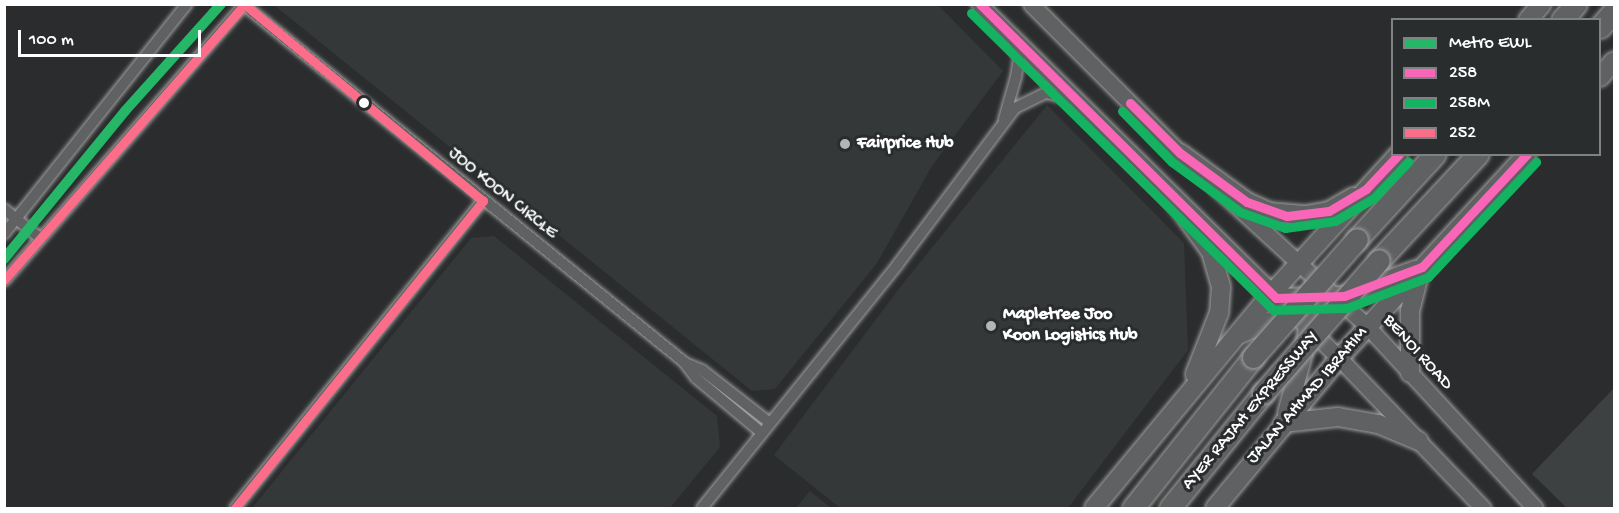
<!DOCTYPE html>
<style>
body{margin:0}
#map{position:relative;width:1619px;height:513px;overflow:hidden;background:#2b2c2d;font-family:"Gochi Hand",sans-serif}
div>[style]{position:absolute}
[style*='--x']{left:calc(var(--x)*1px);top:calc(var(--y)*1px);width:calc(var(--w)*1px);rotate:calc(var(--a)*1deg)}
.built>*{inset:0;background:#353839}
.green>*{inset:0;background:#3e4142}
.roads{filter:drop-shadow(0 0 2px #a0a0a0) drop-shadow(0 0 2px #a0a0a0)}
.minor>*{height:10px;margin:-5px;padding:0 5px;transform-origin:5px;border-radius:5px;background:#606162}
.secondary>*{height:15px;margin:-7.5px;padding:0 7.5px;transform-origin:7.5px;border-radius:7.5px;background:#606162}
.primary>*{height:18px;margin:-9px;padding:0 9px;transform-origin:9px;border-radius:9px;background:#606162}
.motorway>*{height:21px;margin:-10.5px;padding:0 10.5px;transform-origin:10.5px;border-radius:10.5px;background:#606162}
.bridges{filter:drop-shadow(0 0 2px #a0a0a0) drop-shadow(0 0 2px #a0a0a0)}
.motorway-bridge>*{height:21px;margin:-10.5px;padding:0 10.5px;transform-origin:10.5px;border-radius:10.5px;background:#606162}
.bus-1>*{height:9px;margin:-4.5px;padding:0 4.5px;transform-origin:4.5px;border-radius:4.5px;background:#fa66b7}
.bus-2>*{height:9px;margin:-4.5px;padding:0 4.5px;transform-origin:4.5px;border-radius:4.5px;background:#13b361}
.bus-3>*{height:9px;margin:-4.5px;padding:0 4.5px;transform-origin:4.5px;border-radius:4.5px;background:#fb6d88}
.metro-1>*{height:10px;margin:-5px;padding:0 5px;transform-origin:5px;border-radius:5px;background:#26b668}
.dots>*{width:16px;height:16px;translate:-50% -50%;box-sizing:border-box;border:3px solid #2a2d2e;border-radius:50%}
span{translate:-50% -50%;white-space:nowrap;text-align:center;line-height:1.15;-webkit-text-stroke:6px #2a2d2e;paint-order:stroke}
.poi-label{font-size:18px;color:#fff;font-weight:700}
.left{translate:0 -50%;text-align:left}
.street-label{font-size:18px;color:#fff}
.frame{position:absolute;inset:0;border:6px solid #fff;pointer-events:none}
.legend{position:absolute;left:1391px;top:18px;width:210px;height:138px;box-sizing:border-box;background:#2a2d2e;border:2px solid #7f8182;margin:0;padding:8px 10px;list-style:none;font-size:18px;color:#fff}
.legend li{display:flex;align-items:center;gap:12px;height:30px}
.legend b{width:30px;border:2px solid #7f8182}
.scale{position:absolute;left:18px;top:30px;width:183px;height:27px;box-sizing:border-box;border:3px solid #fff;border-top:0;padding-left:8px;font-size:18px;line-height:21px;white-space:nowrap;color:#fff;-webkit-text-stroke:4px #2a2d2e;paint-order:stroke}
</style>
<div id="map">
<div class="built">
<div style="clip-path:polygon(274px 5px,938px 5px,1003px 71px,932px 166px,877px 263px,775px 389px,752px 391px)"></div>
<div style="clip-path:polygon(1047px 105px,1184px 243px,1188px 350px,1068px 508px,840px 508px,774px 455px,901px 286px)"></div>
<div style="clip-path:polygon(494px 236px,717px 416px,720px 447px,670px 508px,252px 508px,471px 238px)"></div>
<div style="clip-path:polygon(810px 491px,831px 508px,796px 508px)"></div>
</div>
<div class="green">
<div style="clip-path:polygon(1614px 388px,1614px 508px,1567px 508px,1532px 474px)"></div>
</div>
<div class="roads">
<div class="minor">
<div style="--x:243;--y:4;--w:568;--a:39.07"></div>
<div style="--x:684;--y:362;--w:20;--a:53"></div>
<div style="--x:696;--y:378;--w:86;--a:39.8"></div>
<div style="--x:1004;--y:119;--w:44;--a:-74.1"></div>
<div style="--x:1016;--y:77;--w:20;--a:-81"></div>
<div style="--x:1019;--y:57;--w:16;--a:-105"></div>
<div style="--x:4;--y:209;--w:46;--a:38.9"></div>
<div style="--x:4;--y:234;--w:294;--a:-51.5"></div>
<div style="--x:4;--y:281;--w:367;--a:-49"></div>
<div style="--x:687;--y:364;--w:16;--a:22"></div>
<div style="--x:702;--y:370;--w:86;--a:37.9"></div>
<div style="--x:235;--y:508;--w:395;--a:-51.1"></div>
<div style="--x:702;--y:508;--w:313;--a:-51.2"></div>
<div style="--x:898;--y:264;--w:195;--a:-53.1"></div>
<div style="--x:1015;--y:108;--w:34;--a:-26"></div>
<div style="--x:1046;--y:93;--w:30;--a:14"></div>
</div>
<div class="secondary">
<div style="--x:979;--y:4;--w:505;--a:44.52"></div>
<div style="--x:1339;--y:358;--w:208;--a:46.2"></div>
<div style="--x:1031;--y:4;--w:222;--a:45"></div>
<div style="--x:1217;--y:188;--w:205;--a:42.6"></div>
<div style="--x:1368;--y:327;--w:246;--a:47.3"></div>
</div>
<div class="primary">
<div style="--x:1528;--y:20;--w:21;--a:-49"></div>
<div style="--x:1600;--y:77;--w:21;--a:-49"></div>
<div style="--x:1180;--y:153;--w:83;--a:36.2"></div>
<div style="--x:1247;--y:202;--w:24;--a:24"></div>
<div style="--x:1269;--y:212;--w:37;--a:5"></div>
<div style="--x:1306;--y:215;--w:23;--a:-10"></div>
<div style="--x:1329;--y:211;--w:28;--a:-30"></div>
<div style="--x:1169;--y:194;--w:72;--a:54.1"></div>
<div style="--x:1211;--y:252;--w:36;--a:74"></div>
<div style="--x:1221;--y:287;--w:26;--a:94"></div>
<div style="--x:1219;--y:313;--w:66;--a:111.5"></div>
<div style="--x:1276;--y:298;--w:68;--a:-1.7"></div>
<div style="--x:1344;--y:296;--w:76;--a:-20.1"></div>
<div style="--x:1240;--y:334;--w:57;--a:-22.5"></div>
<div style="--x:1410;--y:373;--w:62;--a:-90"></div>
<div style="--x:1410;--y:311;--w:38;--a:-76"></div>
<div style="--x:1287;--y:413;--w:68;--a:-74.7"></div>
<div style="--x:1305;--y:347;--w:60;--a:-81.3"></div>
<div style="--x:1283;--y:423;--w:55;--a:-6.2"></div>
<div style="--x:1338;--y:417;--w:41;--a:9.9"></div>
<div style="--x:1378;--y:424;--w:44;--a:22.5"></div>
<div style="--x:1094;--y:508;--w:279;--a:-50.4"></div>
<div style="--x:1272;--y:293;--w:188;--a:-47.6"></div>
<div style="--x:1215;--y:508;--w:195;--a:-50.4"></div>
<div style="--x:1339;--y:358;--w:277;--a:-47.3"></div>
</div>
<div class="motorway">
<div style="--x:1562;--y:20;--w:21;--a:-49"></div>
<div style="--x:1600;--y:27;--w:21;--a:-49"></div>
<div style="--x:1357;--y:239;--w:115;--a:-47.5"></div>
<div style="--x:1379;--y:260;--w:145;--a:-47"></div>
<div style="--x:1133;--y:508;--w:193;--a:-51.5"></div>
<div style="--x:1170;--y:508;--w:148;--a:-51"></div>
</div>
</div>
<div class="bridges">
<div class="motorway-bridge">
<div style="--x:1253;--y:357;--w:157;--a:-48.6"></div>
<div style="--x:1263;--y:393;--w:176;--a:-48.9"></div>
</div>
</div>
<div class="bus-1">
<div style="--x:980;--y:4;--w:417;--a:44.8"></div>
<div style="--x:1276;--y:298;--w:68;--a:-1.7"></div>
<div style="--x:1344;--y:296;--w:83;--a:-20.4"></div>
<div style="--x:1422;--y:267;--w:154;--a:-47.1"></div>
<div style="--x:1130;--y:103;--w:71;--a:45"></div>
<div style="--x:1180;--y:153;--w:83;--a:36.2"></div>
<div style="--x:1247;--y:202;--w:42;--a:19.3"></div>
<div style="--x:1287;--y:216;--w:42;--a:-6.8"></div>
<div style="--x:1329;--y:211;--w:43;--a:-30.7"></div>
<div style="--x:1366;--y:189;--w:48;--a:-46.7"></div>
</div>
<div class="bus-2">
<div style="--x:971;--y:13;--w:424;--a:44.5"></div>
<div style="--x:1273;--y:310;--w:74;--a:-1.5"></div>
<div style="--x:1347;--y:308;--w:87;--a:-20.9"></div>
<div style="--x:1428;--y:277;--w:158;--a:-46.8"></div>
<div style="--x:1122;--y:111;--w:71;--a:45.6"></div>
<div style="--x:1172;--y:162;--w:84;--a:36.3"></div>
<div style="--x:1240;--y:212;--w:48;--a:19.6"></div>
<div style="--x:1285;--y:228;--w:50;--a:-8"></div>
<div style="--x:1335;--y:221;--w:45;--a:-30.5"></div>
<div style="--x:1374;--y:198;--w:50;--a:-46.6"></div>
</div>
<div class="bus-3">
<div style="--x:4;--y:280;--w:366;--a:-48.9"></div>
<div style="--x:235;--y:508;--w:395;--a:-51.1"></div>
<div style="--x:483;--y:201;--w:310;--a:-140.5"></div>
</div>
<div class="metro-1">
<div style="--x:4;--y:259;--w:191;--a:-50.7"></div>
<div style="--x:125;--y:111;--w:144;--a:-48.1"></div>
</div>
<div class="dots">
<div style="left:364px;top:103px;background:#fff"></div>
<div style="left:845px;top:144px;background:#b5b5b6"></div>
<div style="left:991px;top:326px;background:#b5b5b6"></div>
</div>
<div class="poi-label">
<span class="left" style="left:857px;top:144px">Fairprice Hub</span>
<span class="left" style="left:1003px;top:326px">Mapletree Joo<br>Koon Logistics Hub</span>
</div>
<div class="street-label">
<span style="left:502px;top:194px;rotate:39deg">JOO KOON CIRCLE</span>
<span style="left:1417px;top:353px;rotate:48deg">BENOI ROAD</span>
<span style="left:1308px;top:396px;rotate:-49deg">JALAN AHMAD IBRAHIM</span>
<span style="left:1251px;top:411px;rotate:-50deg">AYER RAJAH EXPRESSWAY</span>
</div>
<div class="frame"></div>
<ul class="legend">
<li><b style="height:8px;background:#26b668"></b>Metro EWL</li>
<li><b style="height:8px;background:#fa66b7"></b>258</li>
<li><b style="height:8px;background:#13b361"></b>258M</li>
<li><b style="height:8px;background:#fb6d88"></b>252</li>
</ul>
<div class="scale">100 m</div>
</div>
